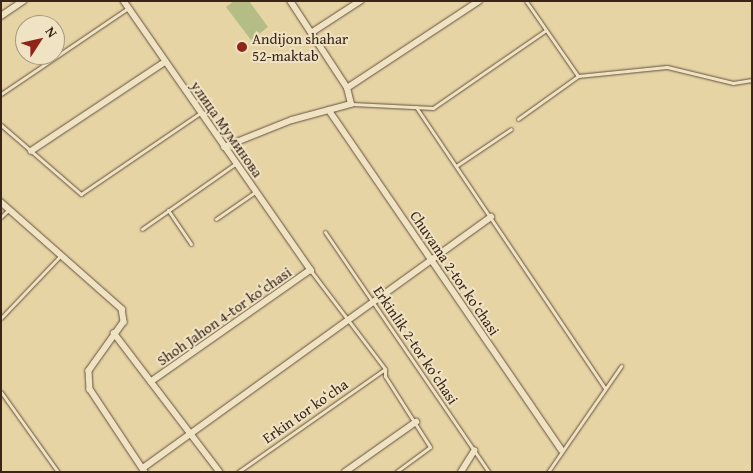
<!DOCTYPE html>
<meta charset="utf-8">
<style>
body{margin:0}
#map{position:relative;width:753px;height:473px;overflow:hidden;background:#e6d4a5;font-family:"Gentium Book Plus",serif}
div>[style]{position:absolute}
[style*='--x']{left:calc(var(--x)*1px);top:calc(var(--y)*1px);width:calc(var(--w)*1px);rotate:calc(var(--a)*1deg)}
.green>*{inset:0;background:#b5bd86}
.roads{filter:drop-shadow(0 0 1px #66513d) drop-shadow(0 0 1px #66513d)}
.lane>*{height:3px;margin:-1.5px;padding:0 1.5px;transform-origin:1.5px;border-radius:1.5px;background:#efe3c4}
.street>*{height:5.5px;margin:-2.75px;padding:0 2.75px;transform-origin:2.75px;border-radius:2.75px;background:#efe3c4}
.dots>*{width:14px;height:14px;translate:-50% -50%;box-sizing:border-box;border:2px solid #efe3c4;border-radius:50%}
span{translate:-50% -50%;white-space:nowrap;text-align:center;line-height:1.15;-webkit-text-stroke:4px #efe3c4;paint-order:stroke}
.poi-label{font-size:15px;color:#3b251a}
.left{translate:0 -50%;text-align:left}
.street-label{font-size:15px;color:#3b251a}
.frame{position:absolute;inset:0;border:2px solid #3b251a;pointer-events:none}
.north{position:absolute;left:15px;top:15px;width:50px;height:50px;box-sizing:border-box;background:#efe3c4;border:1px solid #a79780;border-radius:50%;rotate:55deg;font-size:14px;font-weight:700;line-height:20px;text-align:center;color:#3b251a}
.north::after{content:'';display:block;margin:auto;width:18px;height:22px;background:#8f2418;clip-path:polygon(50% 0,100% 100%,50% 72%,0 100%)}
</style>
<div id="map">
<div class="green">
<div style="clip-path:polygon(234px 1px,249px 1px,268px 27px,251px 40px,226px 7px)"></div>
</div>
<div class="roads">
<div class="lane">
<div style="--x:526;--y:1;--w:91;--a:55.3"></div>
<div style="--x:578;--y:76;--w:89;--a:-5.8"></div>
<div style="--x:667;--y:67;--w:68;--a:13.6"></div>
<div style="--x:733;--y:83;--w:19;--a:-9"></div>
<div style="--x:1;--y:94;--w:153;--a:-34.1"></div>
<div style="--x:352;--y:104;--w:81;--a:2.8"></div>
<div style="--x:433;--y:108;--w:137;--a:-34.6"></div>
<div style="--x:416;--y:107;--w:339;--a:56.1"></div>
<div style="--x:518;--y:119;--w:74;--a:-35.6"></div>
<div style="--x:1;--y:125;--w:106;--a:40.8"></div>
<div style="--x:81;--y:194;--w:144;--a:-34.2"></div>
<div style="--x:456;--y:166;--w:66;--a:-33.9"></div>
<div style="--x:168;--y:210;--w:41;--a:55.9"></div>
<div style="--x:1;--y:217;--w:11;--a:-45"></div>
<div style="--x:216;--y:219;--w:47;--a:-34.7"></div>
<div style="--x:142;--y:229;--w:113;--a:-35"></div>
<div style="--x:325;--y:232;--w:291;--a:55.7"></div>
<div style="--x:311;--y:271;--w:123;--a:52.9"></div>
<div style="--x:385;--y:369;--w:7;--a:90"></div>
<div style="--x:385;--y:376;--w:84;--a:57.6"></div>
<div style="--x:430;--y:447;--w:42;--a:143.7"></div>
<div style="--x:1;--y:318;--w:86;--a:-46.4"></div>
<div style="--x:1;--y:392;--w:98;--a:54.5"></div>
<div style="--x:238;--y:472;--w:179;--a:-35"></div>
<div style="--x:548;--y:472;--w:129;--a:-55.4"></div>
</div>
<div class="street">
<div style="--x:124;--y:1;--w:328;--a:55.2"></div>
<div style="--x:311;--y:270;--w:195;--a:145"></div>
<div style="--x:1;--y:16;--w:27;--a:-34"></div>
<div style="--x:311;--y:33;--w:59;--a:-33.1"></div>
<div style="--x:347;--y:88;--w:158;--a:-33.4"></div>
<div style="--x:329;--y:110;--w:412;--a:55.6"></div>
<div style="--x:224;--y:147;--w:73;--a:-21.7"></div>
<div style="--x:292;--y:120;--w:61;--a:-15.2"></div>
<div style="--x:351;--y:104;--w:16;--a:-104"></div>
<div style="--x:347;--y:88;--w:104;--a:-123.2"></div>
<div style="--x:31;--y:151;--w:161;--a:-33.6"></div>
<div style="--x:1;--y:202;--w:162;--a:41.5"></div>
<div style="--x:122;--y:309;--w:13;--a:81"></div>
<div style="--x:124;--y:322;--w:60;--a:125.5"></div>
<div style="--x:89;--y:371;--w:18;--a:87"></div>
<div style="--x:90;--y:389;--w:100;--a:56.5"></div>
<div style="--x:114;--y:333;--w:175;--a:52.7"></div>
<div style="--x:143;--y:468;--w:429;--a:-35.8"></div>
<div style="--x:345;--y:472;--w:87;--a:-35.2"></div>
<div style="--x:461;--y:472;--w:25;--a:-58"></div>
</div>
</div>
<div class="dots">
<div style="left:242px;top:47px;background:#8f2418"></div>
</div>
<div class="poi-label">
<span class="left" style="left:252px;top:47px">Andijon shahar<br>52-maktab</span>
</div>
<div class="street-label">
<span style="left:227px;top:129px;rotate:55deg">улица Муминова</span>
<span style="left:455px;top:273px;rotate:56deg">Chuvama 2-tor koʻchasi</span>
<span style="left:224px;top:316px;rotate:-35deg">Shoh Jahon 4-tor koʻchasi</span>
<span style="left:416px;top:345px;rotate:56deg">Erkinlik 2-tor koʻchasi</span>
<span style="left:305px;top:411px;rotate:-35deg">Erkin tor koʻcha</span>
</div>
<div class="frame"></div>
<div class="north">N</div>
</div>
